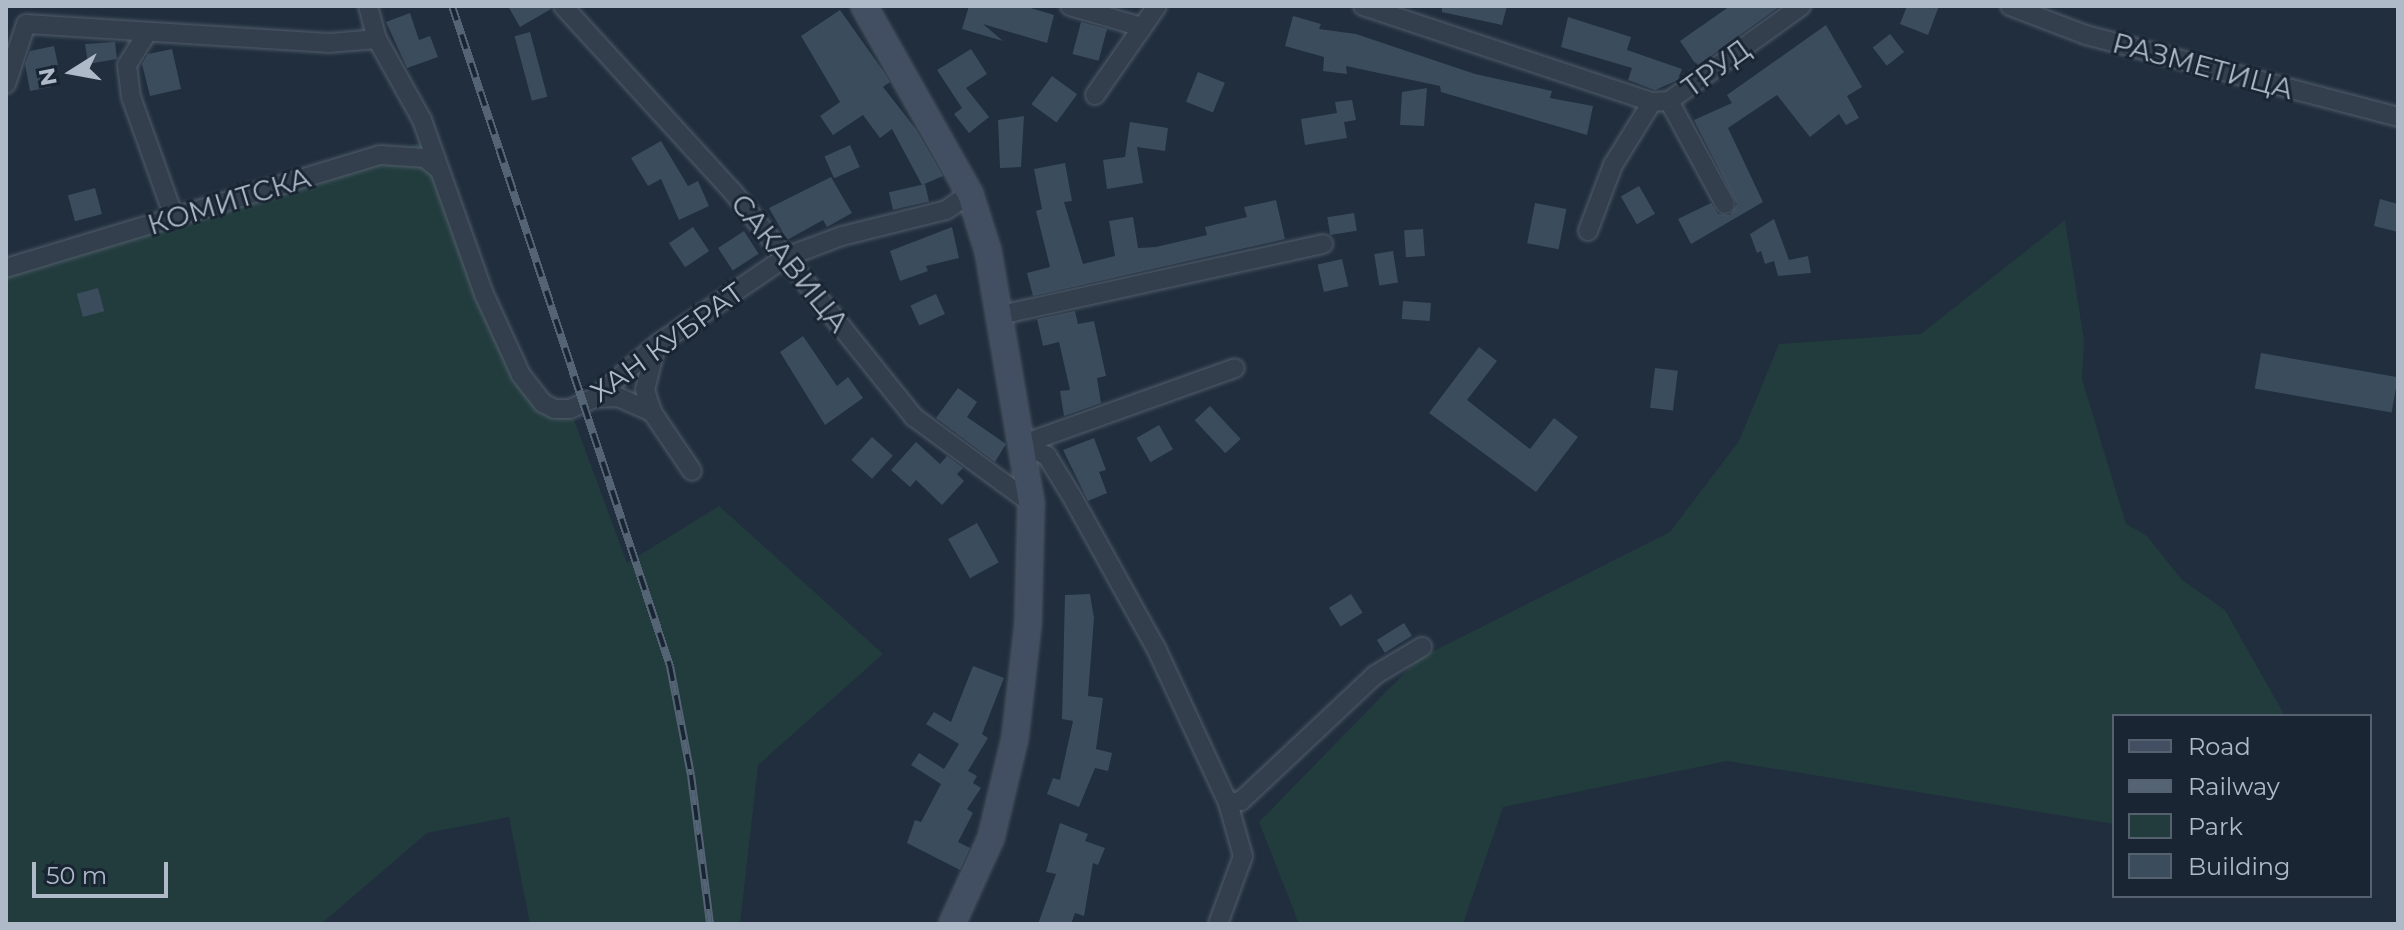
<!DOCTYPE html>
<meta charset="utf-8">
<style>
body{margin:0}
#map{position:relative;width:2404px;height:930px;overflow:hidden;background:#202e3d;font-family:Montserrat,sans-serif}
div>[style]{position:absolute}
[style*='--x']{left:calc(var(--x)*1px);top:calc(var(--y)*1px);width:calc(var(--w)*1px);rotate:calc(var(--a)*1deg)}
.green>*{inset:0;background:#223c3e}
.building>*{inset:0;background:#3b4c5d;transform-origin:0 0}
.roads{filter:drop-shadow(0 0 2px #525d6b) drop-shadow(0 0 2px #525d6b)}
.street>*{height:18px;margin:-9px;padding:0 9px;transform-origin:9px;border-radius:9px;background:#343f4d}
.secondary>*{height:24px;margin:-12px;padding:0 12px;transform-origin:12px;border-radius:12px;background:#424e61}
.rail>*{height:8px;margin-top:-4px;transform-origin:0;background:repeating-linear-gradient(90deg,#192532 0 15px,#556475 0 30px);box-sizing:border-box;border-block:2px solid #556475}
span{translate:-50% -50%;white-space:nowrap;text-align:center;line-height:1.15;-webkit-text-stroke:6px #192532;paint-order:stroke}
.street-label{font-size:28px;color:#afbac9}
.frame{position:absolute;inset:0;border:8px solid #afbac9;pointer-events:none}
.legend{position:absolute;left:2112px;top:714px;width:260px;height:184px;box-sizing:border-box;background:#192532;border:2px solid #55616e;margin:0;padding:10px 14px;list-style:none;font-size:24px;color:#afbac9}
.legend li{display:flex;align-items:center;gap:16px;height:40px}
.legend b{width:40px;border:2px solid #55616e}
.north{position:absolute;left:32px;top:32px;width:80px;height:80px;-webkit-text-stroke:6px #192532;paint-order:stroke;rotate:259deg;font-size:22px;font-weight:700;line-height:32px;text-align:center;color:#afbac9}
.north::after{content:'';display:block;margin:auto;width:28px;height:36px;background:#afbac9;clip-path:polygon(50% 0,100% 100%,50% 72%,0 100%)}
.scale{position:absolute;left:32px;top:862px;width:136px;height:36px;box-sizing:border-box;border:4px solid #afbac9;border-top:0;padding-left:10px;font-size:24px;line-height:28px;white-space:nowrap;color:#afbac9;-webkit-text-stroke:6px #192532;paint-order:stroke}
</style>
<div id="map">
<div class="green">
<div style="clip-path:polygon(429px 140px,531px 391px,570px 409px,627px 563px,719px 506px,883px 654px,758px 765px,740px 924px,530px 924px,509px 817px,427px 833px,321px 924px,6px 924px,6px 277px)"></div>
<div style="clip-path:polygon(2065px 220px,2084px 340px,2082px 379px,2126px 524px,2146px 535px,2182px 580px,2225px 610px,2285px 716px,2114px 716px,2114px 824px,1727px 761px,1503px 807px,1463px 924px,1299px 924px,1259px 822px,1418px 659px,1670px 532px,1739px 441px,1779px 344px,1921px 334px)"></div>
</div>
<div class="building">
<div style="clip-path:polygon(508px 6px,551px 6px,551px 9px,520px 27px)"></div>
<div style="clip-path:polygon(969px 6px,1024px 6px,1054px 15px,1047px 43px,983px 24px,1003px 41px,962px 29px)"></div>
<div style="clip-path:polygon(1442px 6px,1507px 6px,1502px 25px,1442px 12px)"></div>
<div style="clip-path:polygon(1730px 6px,1780px 6px,1697px 66px,1680px 41px)"></div>
<div style="clip-path:polygon(1907px 6px,1939px 6px,1928px 35px,1900px 24px)"></div>
<div style="clip-path:polygon(840px 10px,884px 72px,890px 82px,883px 87px,916px 129px,943px 176px,922px 185px,892px 129px,880px 138px,863px 115px,833px 135px,820px 116px,840px 102px,801px 36px)"></div>
<div style="clip-path:polygon(410px 13px,419px 40px,430px 36px,438px 57px,407px 68px,386px 22px)"></div>
<div style="clip-path:polygon(1293px 16px,1321px 24px,1319px 29px,1356px 34px,1475px 74px,1552px 91px,1550px 98px,1593px 106px,1587px 135px,1441px 92px,1440px 86px,1346px 66px,1347px 74px,1323px 71px,1324px 57px,1285px 46px)"></div>
<div style="clip-path:polygon(1568px 17px,1631px 37px,1627px 50px,1682px 69px,1678px 80px,1655px 90px,1628px 80px,1632px 68px,1561px 47px)"></div>
<div style="left:1081px;top:22px;width:27px;height:33px;rotate:15deg"></div>
<div style="clip-path:polygon(1826px 25px,1862px 87px,1847px 96px,1859px 118px,1846px 125px,1839px 114px,1810px 137px,1777px 95px,1728px 128px,1763px 202px,1691px 244px,1678px 219px,1711px 203px,1718px 214px,1730px 215px,1737px 204px,1694px 120px,1732px 103px,1727px 95px)"></div>
<div style="left:530px;top:32px;width:67px;height:16px;rotate:75deg"></div>
<div style="left:1890px;top:34px;width:23px;height:22px;rotate:52deg"></div>
<div style="clip-path:polygon(115px 42px,117px 59px,88px 64px,85px 44px)"></div>
<div style="clip-path:polygon(54px 46px,58px 65px,48px 67px,51px 87px,30px 91px,25px 64px,30px 51px)"></div>
<div style="clip-path:polygon(172px 49px,181px 89px,150px 96px,142px 64px,148px 54px)"></div>
<div style="clip-path:polygon(971px 49px,987px 74px,966px 88px,989px 117px,969px 133px,954px 114px,962px 108px,937px 70px)"></div>
<div style="left:1198px;top:72px;width:29px;height:32px;rotate:22deg"></div>
<div style="left:1052px;top:76px;width:31px;height:35px;rotate:36deg"></div>
<div style="clip-path:polygon(1427px 88px,1424px 126px,1400px 125px,1402px 92px)"></div>
<div style="clip-path:polygon(1352px 100px,1356px 120px,1344px 122px,1347px 138px,1305px 145px,1301px 119px,1337px 113px,1335px 102px)"></div>
<div style="clip-path:polygon(1024px 116px,1021px 167px,1000px 168px,998px 120px)"></div>
<div style="clip-path:polygon(1130px 122px,1168px 128px,1165px 151px,1137px 147px,1143px 183px,1107px 189px,1103px 160px,1125px 157px)"></div>
<div style="clip-path:polygon(661px 141px,688px 186px,698px 181px,709px 206px,679px 220px,661px 179px,648px 186px,631px 158px)"></div>
<div style="left:850px;top:145px;width:24px;height:28px;rotate:66deg"></div>
<div style="clip-path:polygon(1065px 163px,1072px 201px,1064px 202px,1083px 264px,1115px 256px,1109px 221px,1133px 217px,1138px 248px,1156px 247px,1207px 235px,1205px 227px,1247px 217px,1244px 207px,1276px 200px,1285px 239px,1033px 296px,1027px 273px,1050px 267px,1036px 211px,1042px 209px,1034px 169px)"></div>
<div style="clip-path:polygon(831px 177px,852px 213px,827px 227px,823px 220px,787px 240px,769px 208px)"></div>
<div style="left:925px;top:184px;width:18px;height:37px;rotate:77deg"></div>
<div style="left:1639px;top:186px;width:32px;height:21px;rotate:60deg"></div>
<div style="left:95px;top:188px;width:27px;height:28px;rotate:75deg"></div>
<div style="clip-path:polygon(2380px 199px,2398px 204px,2398px 232px,2374px 226px)"></div>
<div style="left:1535px;top:203px;width:32px;height:41px;rotate:11deg"></div>
<div style="left:1354px;top:213px;width:18px;height:27px;rotate:81deg"></div>
<div style="clip-path:polygon(1774px 219px,1789px 260px,1808px 256px,1811px 273px,1778px 276px,1774px 261px,1765px 264px,1761px 251px,1757px 253px,1750px 234px)"></div>
<div style="left:693px;top:227px;width:29px;height:29px;rotate:56deg"></div>
<div style="clip-path:polygon(952px 227px,959px 258px,926px 266px,928px 271px,900px 281px,890px 251px)"></div>
<div style="left:1423px;top:229px;width:27px;height:19px;rotate:86deg"></div>
<div style="left:744px;top:231px;width:27px;height:31px;rotate:57deg"></div>
<div style="left:1393px;top:251px;width:32px;height:19px;rotate:81deg"></div>
<div style="left:1342px;top:259px;width:28px;height:25px;rotate:77deg"></div>
<div style="left:98px;top:288px;width:24px;height:22px;rotate:75deg"></div>
<div style="left:936px;top:294px;width:22px;height:28px;rotate:66deg"></div>
<div style="left:1403px;top:301px;width:28px;height:18px;rotate:4deg"></div>
<div style="clip-path:polygon(1075px 311px,1078px 324px,1094px 321px,1106px 376px,1097px 378px,1101px 403px,1064px 416px,1060px 391px,1070px 390px,1059px 342px,1043px 346px,1037px 319px)"></div>
<div style="clip-path:polygon(803px 336px,837px 386px,848px 377px,863px 398px,825px 425px,780px 352px)"></div>
<div style="clip-path:polygon(1479px 347px,1497px 361px,1467px 400px,1530px 449px,1554px 418px,1578px 437px,1536px 492px,1429px 413px)"></div>
<div style="left:2261px;top:353px;width:139px;height:36px;rotate:10deg"></div>
<div style="left:1655px;top:368px;width:23px;height:40px;rotate:7deg"></div>
<div style="clip-path:polygon(958px 388px,977px 402px,967px 417px,1006px 444px,995px 462px,936px 418px)"></div>
<div style="left:1210px;top:406px;width:45px;height:21px;rotate:47deg"></div>
<div style="left:1159px;top:425px;width:28px;height:26px;rotate:60deg"></div>
<div style="left:872px;top:437px;width:28px;height:31px;rotate:42deg"></div>
<div style="clip-path:polygon(1094px 438px,1106px 470px,1099px 472px,1107px 493px,1088px 501px,1063px 450px)"></div>
<div style="clip-path:polygon(916px 442px,940px 464px,947px 456px,963px 468px,957px 474px,964px 481px,942px 505px,916px 480px,910px 487px,891px 470px)"></div>
<div style="left:977px;top:523px;width:45px;height:33px;rotate:61deg"></div>
<div style="clip-path:polygon(1090px 594px,1094px 618px,1088px 696px,1103px 698px,1096px 749px,1112px 753px,1108px 771px,1095px 768px,1079px 807px,1047px 794px,1053px 778px,1060px 780px,1073px 721px,1062px 719px,1065px 595px)"></div>
<div style="left:1351px;top:594px;width:22px;height:26px;rotate:58deg"></div>
<div style="left:1404px;top:623px;width:15px;height:32px;rotate:58deg"></div>
<div style="clip-path:polygon(973px 666px,1004px 678px,982px 734px,988px 738px,968px 771px,977px 776px,973px 783px,981px 788px,967px 809px,973px 813px,958px 842px,970px 848px,960px 870px,907px 843px,915px 820px,921px 822px,941px 784px,911px 765px,919px 753px,944px 769px,959px 744px,926px 724px,934px 712px,951px 722px)"></div>
<div style="clip-path:polygon(1060px 823px,1088px 834px,1085px 841px,1105px 848px,1098px 865px,1093px 863px,1084px 916px,1075px 913px,1071px 924px,1038px 924px,1056px 874px,1046px 872px)"></div>
</div>
<div class="roads">
<div class="street">
<div style="--x:368;--y:6;--w:34;--a:75"></div>
<div style="--x:377;--y:39;--w:93;--a:60.9"></div>
<div style="--x:422;--y:120;--w:185;--a:70.4"></div>
<div style="--x:484;--y:294;--w:89;--a:65.4"></div>
<div style="--x:521;--y:375;--w:36;--a:52"></div>
<div style="--x:543;--y:403;--w:13;--a:27"></div>
<div style="--x:555;--y:409;--w:15;--a:0"></div>
<div style="--x:570;--y:409;--w:27;--a:-24"></div>
<div style="--x:595;--y:398;--w:83;--a:-40.6"></div>
<div style="--x:658;--y:344;--w:155;--a:-34.2"></div>
<div style="--x:786;--y:257;--w:60;--a:-20.6"></div>
<div style="--x:842;--y:236;--w:107;--a:-14"></div>
<div style="--x:946;--y:210;--w:29;--a:-34"></div>
<div style="--x:563;--y:6;--w:252;--a:47.6"></div>
<div style="--x:733;--y:192;--w:289;--a:51.2"></div>
<div style="--x:914;--y:417;--w:145;--a:36.3"></div>
<div style="--x:1070;--y:6;--w:75;--a:16.3"></div>
<div style="--x:1363;--y:6;--w:305;--a:18.4"></div>
<div style="--x:1652;--y:102;--w:17;--a:-3"></div>
<div style="--x:1669;--y:101;--w:117;--a:61.5"></div>
<div style="--x:2010;--y:6;--w:81;--a:20.9"></div>
<div style="--x:2086;--y:35;--w:323;--a:14.7"></div>
<div style="--x:147;--y:33;--w:38;--a:122"></div>
<div style="--x:127;--y:65;--w:32;--a:83"></div>
<div style="--x:131;--y:97;--w:127;--a:70.3"></div>
<div style="--x:6;--y:84;--w:63;--a:-71.6"></div>
<div style="--x:26;--y:24;--w:304;--a:3.6"></div>
<div style="--x:329;--y:43;--w:48;--a:-4.8"></div>
<div style="--x:1095;--y:95;--w:108;--a:-55.1"></div>
<div style="--x:1669;--y:101;--w:163;--a:-35.7"></div>
<div style="--x:1588;--y:231;--w:71;--a:-69.3"></div>
<div style="--x:1613;--y:165;--w:74;--a:-58.2"></div>
<div style="--x:6;--y:268;--w:391;--a:-16.8"></div>
<div style="--x:380;--y:155;--w:45;--a:3.8"></div>
<div style="--x:425;--y:158;--w:17;--a:40"></div>
<div style="--x:1000;--y:315;--w:331;--a:-12.4"></div>
<div style="--x:655;--y:350;--w:41;--a:104"></div>
<div style="--x:645;--y:390;--w:23;--a:72"></div>
<div style="--x:652;--y:412;--w:71;--a:55.9"></div>
<div style="--x:595;--y:398;--w:23;--a:-2"></div>
<div style="--x:618;--y:397;--w:37;--a:24"></div>
<div style="--x:1228;--y:803;--w:13;--a:-9"></div>
<div style="--x:1241;--y:801;--w:184;--a:-43.2"></div>
<div style="--x:1375;--y:675;--w:55;--a:-30.8"></div>
<div style="--x:1218;--y:924;--w:72;--a:-69.8"></div>
<div style="--x:1243;--y:856;--w:55;--a:-105.8"></div>
<div style="--x:1228;--y:803;--w:169;--a:-114.9"></div>
<div style="--x:1157;--y:650;--w:171;--a:-119"></div>
<div style="--x:1074;--y:500;--w:52;--a:-121.5"></div>
<div style="--x:1047;--y:456;--w:27;--a:-153"></div>
<div style="--x:1023;--y:444;--w:225;--a:-19.7"></div>
</div>
<div class="secondary">
<div style="--x:864;--y:6;--w:216;--a:60.6"></div>
<div style="--x:970;--y:194;--w:60;--a:72.5"></div>
<div style="--x:988;--y:251;--w:256;--a:80.3"></div>
<div style="--x:1031;--y:503;--w:121;--a:91.4"></div>
<div style="--x:1028;--y:624;--w:115;--a:96.5"></div>
<div style="--x:1015;--y:738;--w:103;--a:103.5"></div>
<div style="--x:991;--y:838;--w:94;--a:114.4"></div>
</div>
</div>
<div class="rail">
<div style="--x:452;--y:6;--w:695;--a:71.72"></div>
<div style="--x:670;--y:666;--w:111;--a:79.1"></div>
<div style="--x:691;--y:775;--w:150;--a:82.7"></div>
</div>
<div class="street-label">
<span style="left:2203px;top:66px;rotate:15deg">РАЗМЕТИЦА</span>
<span style="left:1716px;top:68px;rotate:-36deg">ТРУД</span>
<span style="left:229px;top:201px;rotate:-17deg">КОМИТСКА</span>
<span style="left:790px;top:263px;rotate:51deg">САКАВИЦА</span>
<span style="left:667px;top:342px;rotate:-36deg">ХАН КУБРАТ</span>
</div>
<div class="frame"></div>
<ul class="legend">
<li><b style="height:10px;background:#424e61"></b>Road</li>
<li><b style="height:10px;background:#556475"></b>Railway</li>
<li><b style="height:22px;background:#223c3e"></b>Park</li>
<li><b style="height:22px;background:#3b4c5d"></b>Building</li>
</ul>
<div class="north">N</div>
<div class="scale">50 m</div>
</div>
